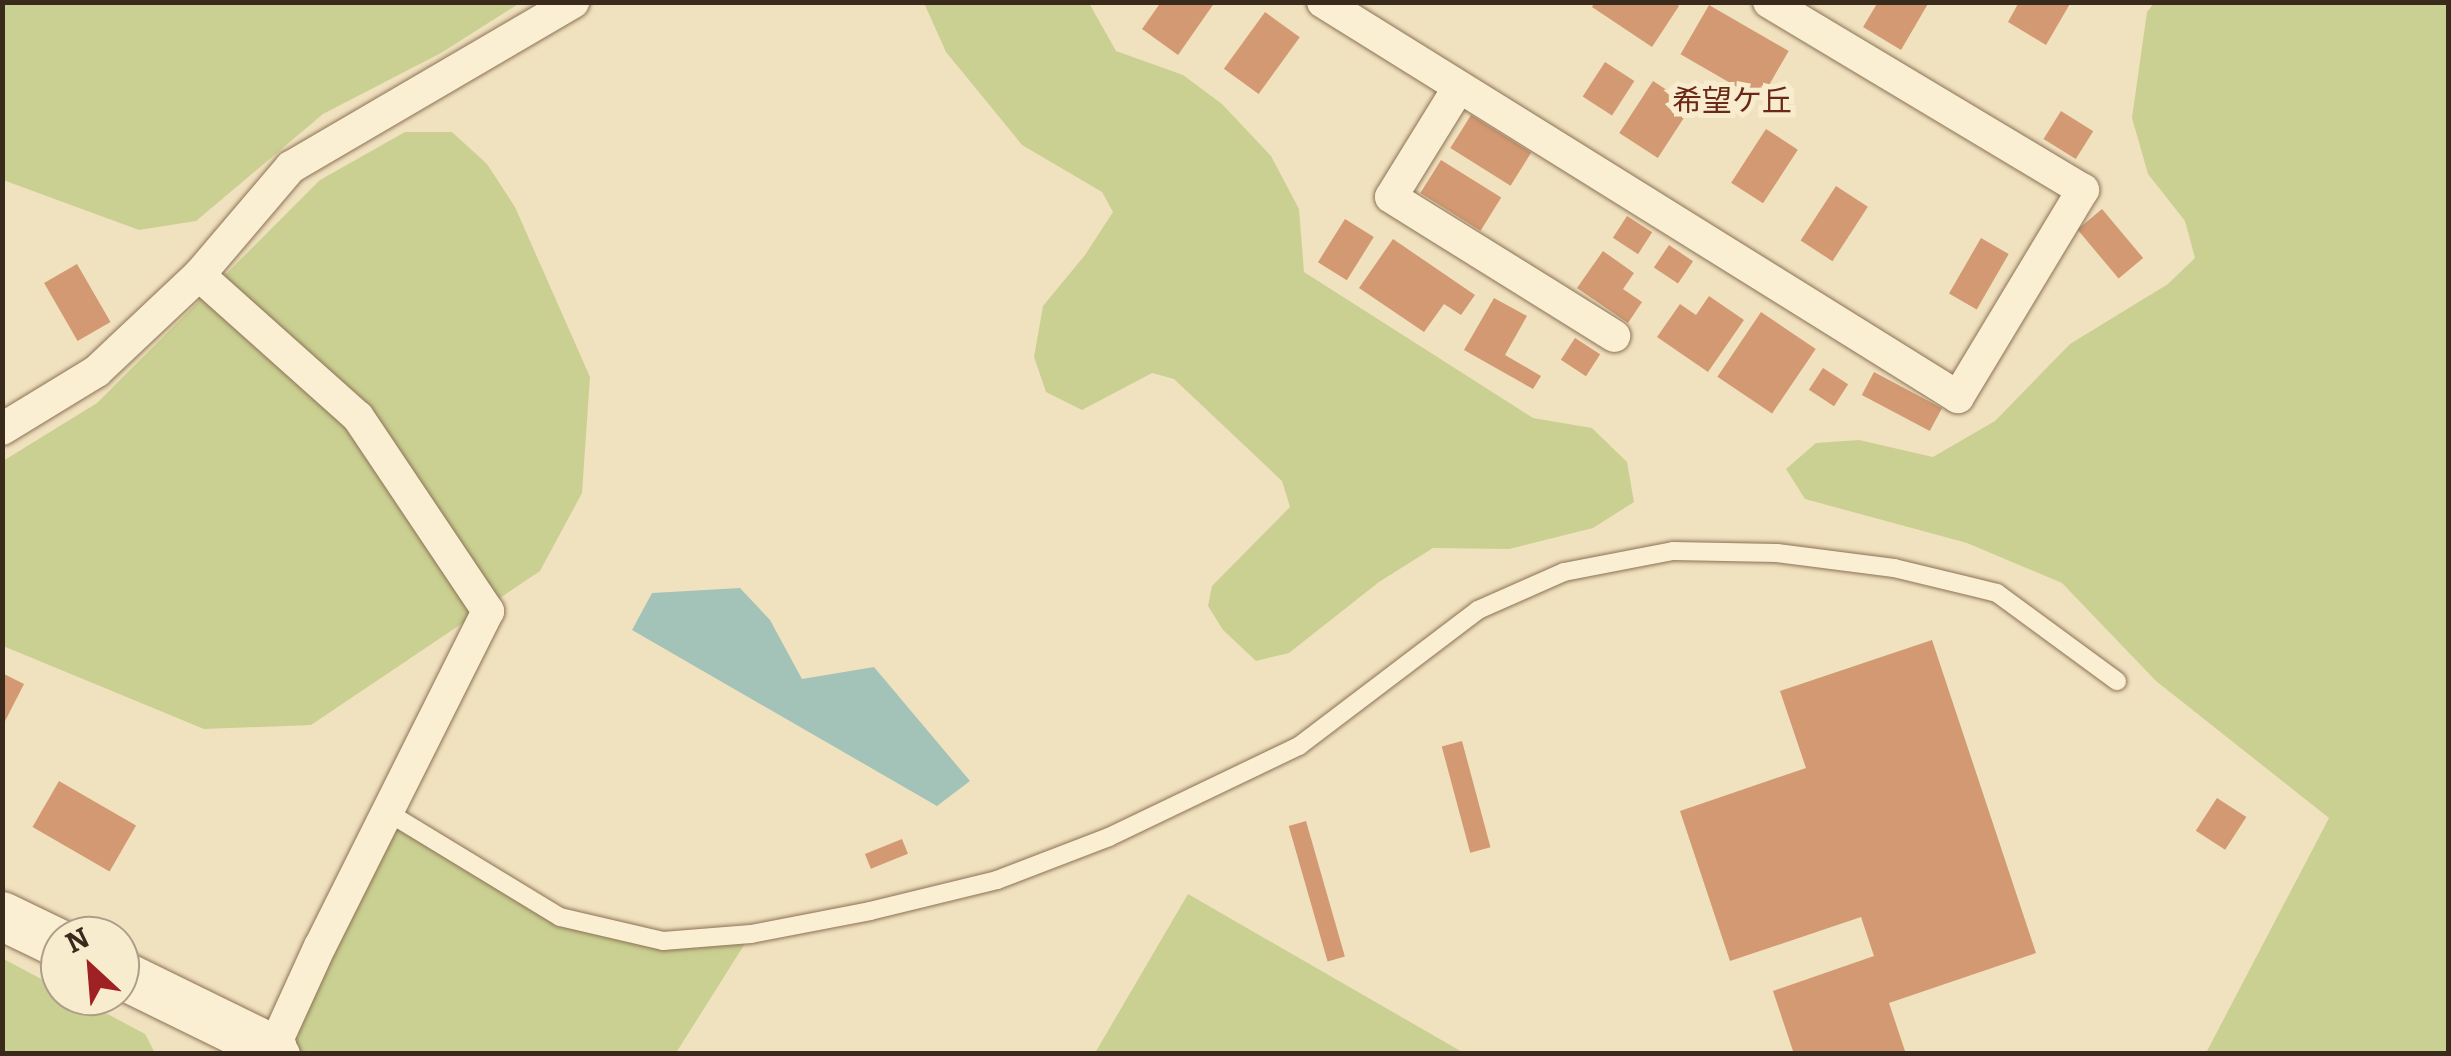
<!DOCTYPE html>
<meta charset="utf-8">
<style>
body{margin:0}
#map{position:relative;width:2451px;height:1056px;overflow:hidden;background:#f1e2bf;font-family:Bitter,"Noto Sans JP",serif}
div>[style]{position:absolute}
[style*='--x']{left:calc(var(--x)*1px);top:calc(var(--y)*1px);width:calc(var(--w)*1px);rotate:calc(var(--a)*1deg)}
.green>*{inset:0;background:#cad092}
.water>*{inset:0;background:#a3c3b9}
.building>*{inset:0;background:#d39972;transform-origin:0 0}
.roads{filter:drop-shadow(0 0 2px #8c7256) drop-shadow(0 0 2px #8c7256)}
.lane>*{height:18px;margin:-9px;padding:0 9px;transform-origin:9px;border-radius:9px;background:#fbefd3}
.street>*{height:32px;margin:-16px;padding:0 16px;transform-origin:16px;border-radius:16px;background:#fbefd3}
.secondary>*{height:48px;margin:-24px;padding:0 24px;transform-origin:24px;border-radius:24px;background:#fbefd3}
span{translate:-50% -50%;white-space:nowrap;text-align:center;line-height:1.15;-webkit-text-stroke:10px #f8eccf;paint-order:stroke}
.neighbourhood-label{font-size:30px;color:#6a2817}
.frame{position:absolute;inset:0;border:5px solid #3a2a1c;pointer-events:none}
.north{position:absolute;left:40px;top:916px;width:100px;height:100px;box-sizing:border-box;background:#f8eccf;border:2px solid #ac9e87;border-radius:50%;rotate:334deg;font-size:28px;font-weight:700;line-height:40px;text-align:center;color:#3a2a1c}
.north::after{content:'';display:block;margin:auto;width:35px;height:45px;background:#a02123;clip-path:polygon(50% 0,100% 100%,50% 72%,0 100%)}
</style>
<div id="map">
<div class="green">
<div style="clip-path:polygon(3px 2px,520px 2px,520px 3px,441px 53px,323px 114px,196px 221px,139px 230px,3px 180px)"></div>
<div style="clip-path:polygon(924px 3px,1089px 3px,1116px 51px,1183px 75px,1222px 104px,1271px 156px,1299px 209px,1304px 272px,1533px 418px,1592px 428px,1627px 462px,1634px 502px,1593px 528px,1509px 549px,1433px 548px,1379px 582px,1289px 653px,1256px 661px,1223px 630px,1208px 606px,1212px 586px,1290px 507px,1282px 481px,1174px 379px,1152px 373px,1082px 410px,1046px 392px,1034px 357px,1043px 306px,1085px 255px,1113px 212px,1102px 192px,1022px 145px,946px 52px)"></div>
<div style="clip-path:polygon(2154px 3px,2448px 3px,2448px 1053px,2206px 1053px,2329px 818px,2156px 681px,2062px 583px,1967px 543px,1805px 499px,1786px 469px,1816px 443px,1859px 440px,1933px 457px,1995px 421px,2070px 344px,2168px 284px,2195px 258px,2185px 221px,2148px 174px,2132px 118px,2147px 12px)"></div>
<div style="clip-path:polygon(405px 132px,452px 132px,487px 164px,515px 207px,590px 377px,582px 493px,540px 571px,311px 725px,204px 729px,3px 646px,3px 461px,97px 403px,320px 180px)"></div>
<div style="clip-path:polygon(389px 813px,560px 917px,663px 941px,751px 934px,676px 1053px,284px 1054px)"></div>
<div style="clip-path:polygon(1188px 894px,1464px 1053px,1095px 1053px)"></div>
<div style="clip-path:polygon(2px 958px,60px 989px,60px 996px,74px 996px,145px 1034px,155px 1053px,3px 1053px)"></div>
</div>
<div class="water">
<div style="clip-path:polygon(740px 588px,770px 620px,802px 679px,874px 667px,970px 781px,937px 806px,632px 630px,652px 593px)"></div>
</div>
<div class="building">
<div style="clip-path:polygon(1161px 2px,1215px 2px,1178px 55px,1142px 29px)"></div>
<div style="clip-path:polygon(1595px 2px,1674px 2px,1679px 6px,1652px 47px,1592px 7px)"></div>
<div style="clip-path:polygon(1878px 2px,1929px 2px,1901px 50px,1863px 27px)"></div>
<div style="clip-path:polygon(2019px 2px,2071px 2px,2046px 45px,2008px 22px)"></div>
<div style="left:1709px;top:5px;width:92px;height:57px;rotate:30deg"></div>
<div style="left:1265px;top:12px;width:43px;height:70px;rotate:36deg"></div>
<div style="left:1605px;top:62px;width:35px;height:41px;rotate:33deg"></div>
<div style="left:1653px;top:81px;width:46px;height:62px;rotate:33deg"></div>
<div style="left:2061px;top:111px;width:38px;height:33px;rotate:32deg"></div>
<div style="left:1471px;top:115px;width:71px;height:39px;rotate:32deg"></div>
<div style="left:1766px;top:129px;width:38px;height:64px;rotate:33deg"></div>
<div style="left:1441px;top:160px;width:71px;height:39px;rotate:32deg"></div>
<div style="left:1836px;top:186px;width:38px;height:65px;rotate:33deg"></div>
<div style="left:2102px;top:209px;width:64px;height:32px;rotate:50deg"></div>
<div style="left:1627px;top:216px;width:30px;height:26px;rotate:33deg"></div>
<div style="left:1345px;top:219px;width:34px;height:51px;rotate:32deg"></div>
<div style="left:1981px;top:238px;width:32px;height:64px;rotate:30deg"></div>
<div style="clip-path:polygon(1393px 239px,1475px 295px,1461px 315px,1444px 304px,1424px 332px,1359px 288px)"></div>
<div style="left:1669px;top:245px;width:29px;height:27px;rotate:34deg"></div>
<div style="clip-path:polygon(1603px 251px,1634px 273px,1623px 289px,1642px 302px,1628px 323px,1577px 288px)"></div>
<div style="left:77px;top:264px;width:67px;height:38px;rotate:60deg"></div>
<div style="clip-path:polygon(1709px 296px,1744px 320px,1708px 372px,1657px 337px,1680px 304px,1696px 315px)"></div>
<div style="clip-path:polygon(1494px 298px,1527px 316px,1505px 355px,1541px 376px,1533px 389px,1464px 350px)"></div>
<div style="left:1761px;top:312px;width:66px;height:78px;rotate:34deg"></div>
<div style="left:1575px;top:338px;width:30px;height:26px;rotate:33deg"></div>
<div style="left:1823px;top:368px;width:30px;height:26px;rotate:33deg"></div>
<div style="left:1874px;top:372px;width:77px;height:26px;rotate:28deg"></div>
<div style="clip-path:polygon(1932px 640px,2036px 953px,1889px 1003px,1906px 1054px,1794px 1054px,1773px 991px,1874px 956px,1861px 917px,1730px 961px,1680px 811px,1806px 768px,1780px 691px)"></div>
<div style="clip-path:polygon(2px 673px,24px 684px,2px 727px)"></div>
<div style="left:1462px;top:741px;width:110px;height:21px;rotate:75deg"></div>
<div style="left:59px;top:781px;width:89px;height:53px;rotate:30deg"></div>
<div style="left:2217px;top:798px;width:35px;height:39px;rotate:33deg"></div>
<div style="left:1306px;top:821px;width:141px;height:18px;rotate:74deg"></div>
<div style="left:902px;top:839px;width:16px;height:40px;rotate:68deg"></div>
</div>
<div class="roads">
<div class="lane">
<div style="--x:389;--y:813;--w:200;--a:31.3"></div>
<div style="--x:560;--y:917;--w:106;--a:13.1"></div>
<div style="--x:663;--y:941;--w:88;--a:-4.5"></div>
<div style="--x:751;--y:934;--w:121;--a:-10.9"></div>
<div style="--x:870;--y:911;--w:131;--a:-13.7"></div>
<div style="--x:997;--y:880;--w:120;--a:-21"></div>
<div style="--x:1109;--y:837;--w:211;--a:-25.6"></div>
<div style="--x:1299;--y:746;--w:225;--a:-37.2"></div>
<div style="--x:1478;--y:610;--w:94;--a:-23.8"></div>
<div style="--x:1564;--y:572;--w:111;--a:-10.9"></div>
<div style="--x:1673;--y:551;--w:104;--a:1.1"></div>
<div style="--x:1777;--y:553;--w:118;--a:7.3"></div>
<div style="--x:1894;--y:568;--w:106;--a:13.6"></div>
<div style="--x:1997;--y:593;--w:149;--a:36.3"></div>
</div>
<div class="street">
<div style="--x:1323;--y:2;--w:748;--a:31.88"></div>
<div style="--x:1958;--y:397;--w:242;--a:-58.9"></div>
<div style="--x:2083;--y:190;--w:366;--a:-149.1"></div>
<div style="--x:1459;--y:87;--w:129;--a:121.7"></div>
<div style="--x:1391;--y:197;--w:263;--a:31.9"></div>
<div style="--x:199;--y:275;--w:213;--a:41.8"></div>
<div style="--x:358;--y:417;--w:234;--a:56.2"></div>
<div style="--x:488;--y:611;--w:375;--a:116.6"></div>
<div style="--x:320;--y:946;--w:113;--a:114.5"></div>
<div style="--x:273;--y:1049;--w:12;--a:24"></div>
<div style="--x:2;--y:429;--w:111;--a:-31.4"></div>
<div style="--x:97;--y:371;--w:140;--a:-43.3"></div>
<div style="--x:199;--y:275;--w:142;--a:-49.6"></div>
<div style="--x:291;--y:167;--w:327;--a:-30.3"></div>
</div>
<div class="secondary">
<div style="--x:2;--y:916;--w:64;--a:25.8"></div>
<div style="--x:120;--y:974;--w:170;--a:26.1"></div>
<div style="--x:273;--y:1049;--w:5;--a:90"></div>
</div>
</div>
<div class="neighbourhood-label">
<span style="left:1732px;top:101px">希望ケ丘</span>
</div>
<div class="frame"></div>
<div class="north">N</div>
</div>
